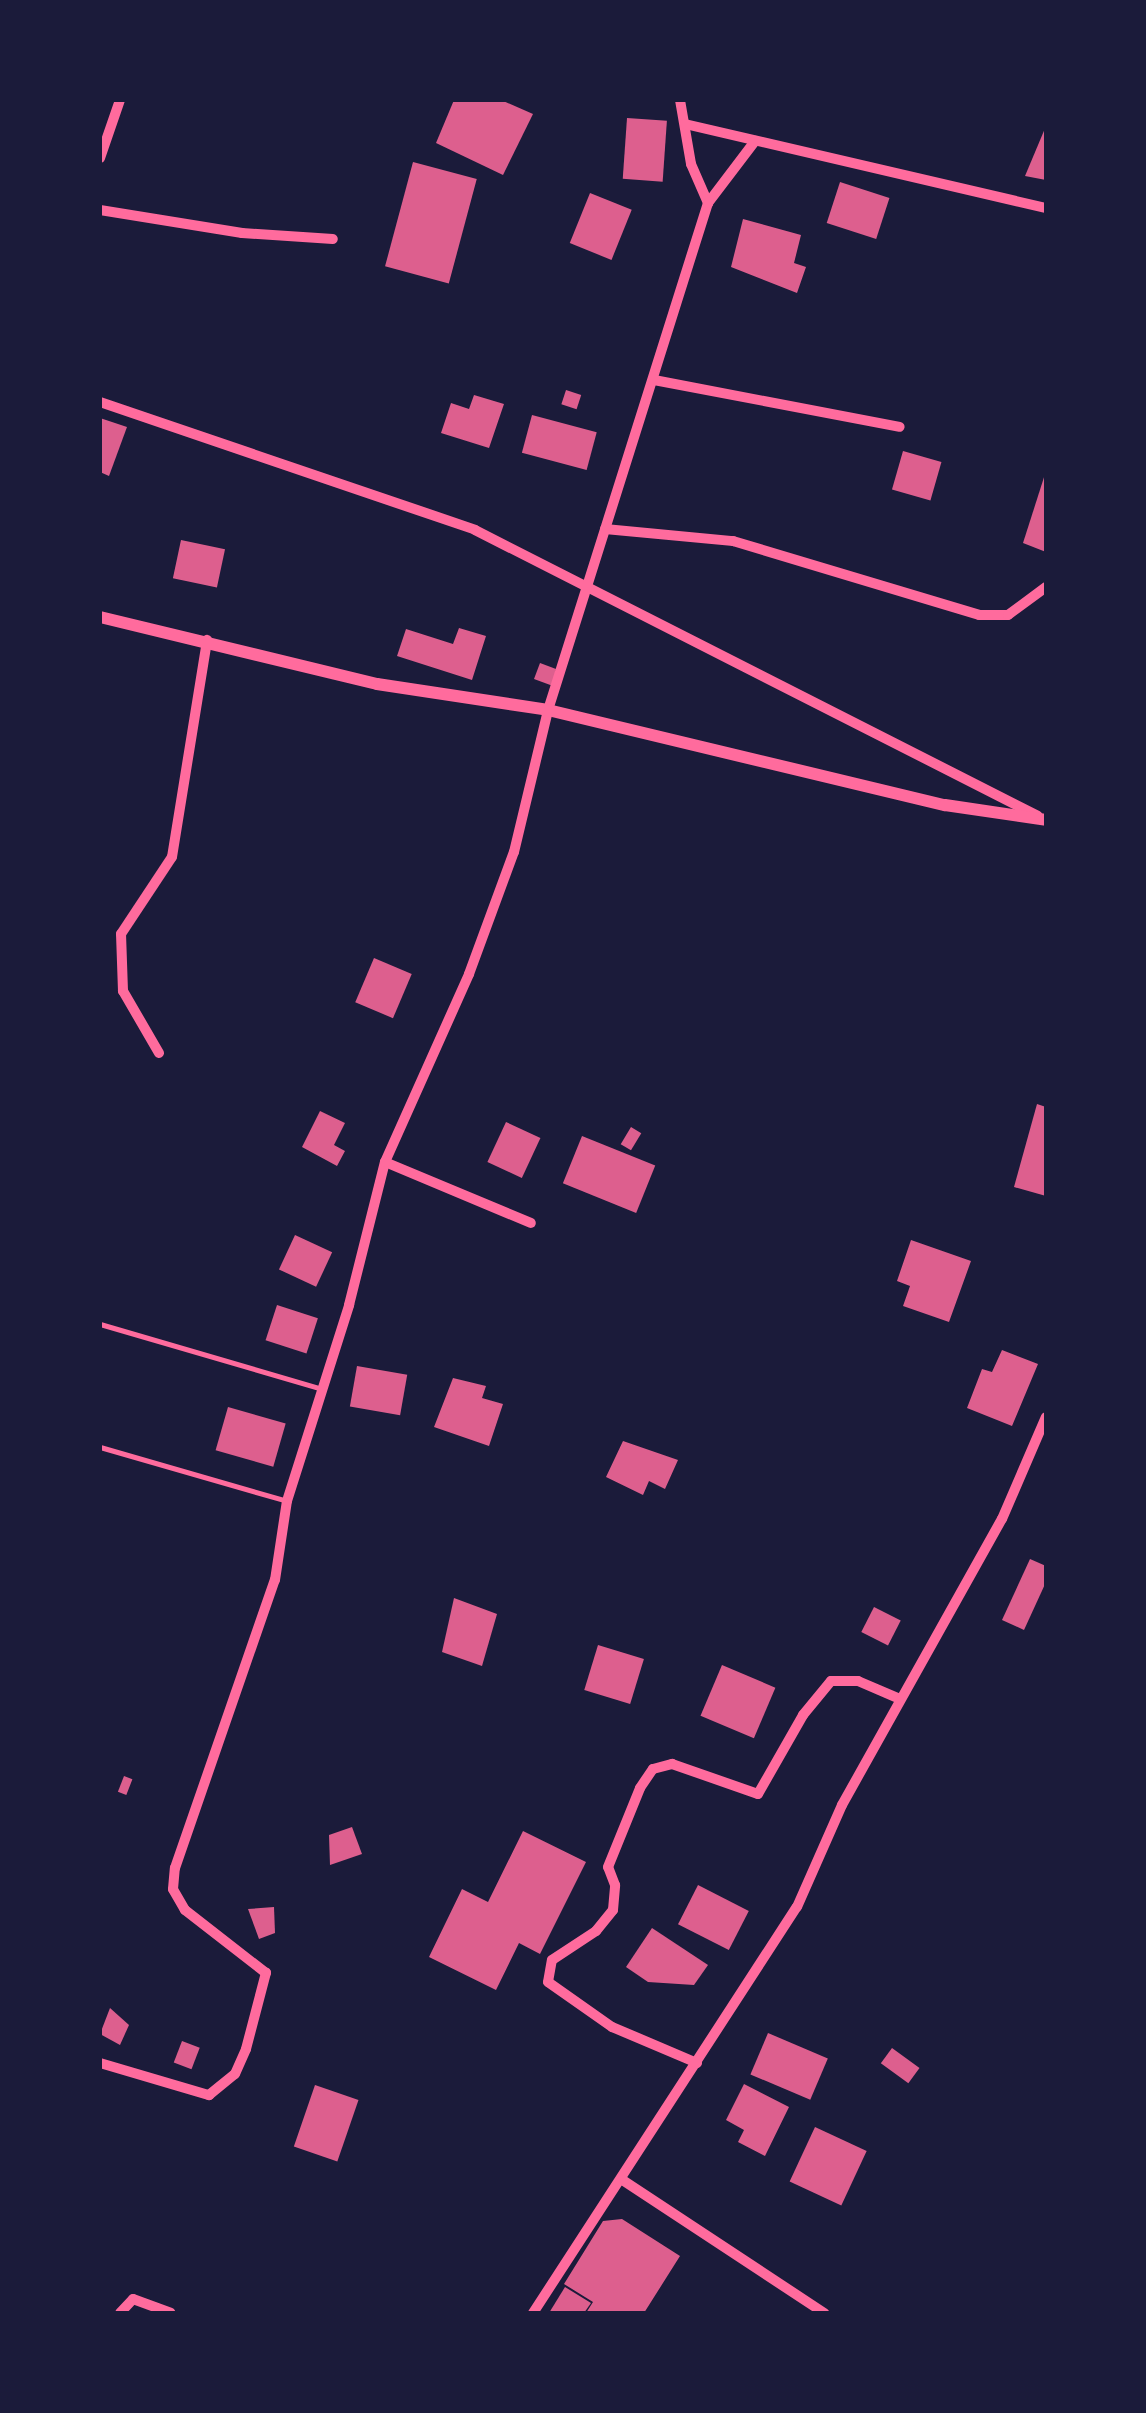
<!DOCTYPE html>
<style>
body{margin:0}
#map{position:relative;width:1146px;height:2413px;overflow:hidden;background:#1b1b3a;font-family:"Golos Text",sans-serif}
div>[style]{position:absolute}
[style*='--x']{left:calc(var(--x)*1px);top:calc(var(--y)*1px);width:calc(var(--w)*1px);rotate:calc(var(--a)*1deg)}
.building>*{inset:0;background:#dd5f8e;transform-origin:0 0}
.service>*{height:5px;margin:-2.5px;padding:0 2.5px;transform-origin:2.5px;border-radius:2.5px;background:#ff6b9d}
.minor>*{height:10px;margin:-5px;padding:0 5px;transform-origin:5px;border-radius:5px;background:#ff6b9d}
.tertiary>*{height:12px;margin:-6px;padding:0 6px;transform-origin:6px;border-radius:6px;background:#ff6b9d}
span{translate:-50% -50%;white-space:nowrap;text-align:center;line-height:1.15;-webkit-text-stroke:10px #1b1b3a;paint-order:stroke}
.frame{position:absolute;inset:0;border:102px solid #1b1b3a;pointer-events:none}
</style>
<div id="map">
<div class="building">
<div style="clip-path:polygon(454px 100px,501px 100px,533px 114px,503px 175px,436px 143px)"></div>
<div style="left:627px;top:118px;width:40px;height:61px;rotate:4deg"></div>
<div style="clip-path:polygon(1046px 126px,1046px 180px,1025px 176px)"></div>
<div style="left:413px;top:162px;width:66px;height:108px;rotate:15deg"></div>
<div style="left:840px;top:182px;width:52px;height:43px;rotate:18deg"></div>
<div style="left:590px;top:193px;width:45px;height:54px;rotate:22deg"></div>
<div style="clip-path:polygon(743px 219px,801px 235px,794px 263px,806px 267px,797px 293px,731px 267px)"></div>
<div style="left:566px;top:390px;width:16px;height:15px;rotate:18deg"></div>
<div style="clip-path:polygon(474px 395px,504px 404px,489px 448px,441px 433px,451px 403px,469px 409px)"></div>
<div style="left:532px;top:415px;width:67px;height:39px;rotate:15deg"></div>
<div style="clip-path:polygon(100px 418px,127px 427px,109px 476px,100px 472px)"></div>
<div style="left:903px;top:451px;width:40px;height:40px;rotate:16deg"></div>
<div style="clip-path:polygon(1046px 471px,1046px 552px,1023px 543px)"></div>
<div style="left:181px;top:540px;width:45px;height:39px;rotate:12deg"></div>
<div style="clip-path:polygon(459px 628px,486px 636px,472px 680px,397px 656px,406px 629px,453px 644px)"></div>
<div style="clip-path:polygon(540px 663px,556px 669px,553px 686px,534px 679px)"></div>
<div style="left:374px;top:958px;width:41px;height:48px;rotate:23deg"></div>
<div style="clip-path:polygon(1037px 1104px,1046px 1107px,1046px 1196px,1014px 1187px)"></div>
<div style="clip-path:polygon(320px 1111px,345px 1123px,334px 1145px,345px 1151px,337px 1166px,302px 1147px)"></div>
<div style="left:506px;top:1122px;width:38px;height:44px;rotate:25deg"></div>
<div style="left:631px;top:1127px;width:12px;height:20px;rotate:31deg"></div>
<div style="left:582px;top:1136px;width:79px;height:51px;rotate:22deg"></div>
<div style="left:295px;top:1235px;width:41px;height:38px;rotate:25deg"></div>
<div style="clip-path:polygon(911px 1240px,971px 1261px,949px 1322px,903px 1306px,910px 1286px,897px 1281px)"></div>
<div style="left:277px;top:1305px;width:43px;height:37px;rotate:18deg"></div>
<div style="clip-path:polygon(1002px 1350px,1038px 1364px,1012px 1426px,967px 1408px,982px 1369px,992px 1372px)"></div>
<div style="left:357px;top:1366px;width:51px;height:41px;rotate:10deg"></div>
<div style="clip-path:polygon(453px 1378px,486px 1386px,482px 1398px,503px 1404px,489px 1446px,434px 1427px)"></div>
<div style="left:228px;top:1407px;width:60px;height:45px;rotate:16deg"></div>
<div style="clip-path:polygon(623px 1441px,678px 1460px,665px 1489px,649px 1481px,643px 1495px,606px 1477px)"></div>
<div style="clip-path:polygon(1030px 1559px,1046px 1566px,1046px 1582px,1024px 1630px,1002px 1620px)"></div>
<div style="clip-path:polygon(454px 1598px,497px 1614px,482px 1666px,442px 1652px)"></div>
<div style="left:874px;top:1607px;width:30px;height:28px;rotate:27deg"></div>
<div style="left:598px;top:1645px;width:48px;height:47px;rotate:17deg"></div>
<div style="left:722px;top:1665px;width:58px;height:55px;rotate:23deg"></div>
<div style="left:124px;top:1776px;width:9px;height:17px;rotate:21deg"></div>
<div style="clip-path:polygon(352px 1827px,362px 1854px,330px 1865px,329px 1835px)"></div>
<div style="clip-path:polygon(523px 1831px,586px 1862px,540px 1954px,519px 1943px,496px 1990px,429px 1957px,462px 1889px,488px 1902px)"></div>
<div style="left:698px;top:1885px;width:57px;height:44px;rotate:27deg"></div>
<div style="clip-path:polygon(274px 1907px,275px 1933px,259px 1939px,248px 1909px)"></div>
<div style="clip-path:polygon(652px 1928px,708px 1965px,694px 1985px,648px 1982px,626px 1967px)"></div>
<div style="clip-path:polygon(110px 2008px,129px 2025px,120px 2045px,100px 2034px)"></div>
<div style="left:768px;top:2033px;width:65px;height:45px;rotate:23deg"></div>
<div style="left:182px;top:2041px;width:19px;height:23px;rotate:21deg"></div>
<div style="left:892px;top:2048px;width:34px;height:19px;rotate:36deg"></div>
<div style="clip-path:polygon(744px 2084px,789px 2107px,765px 2156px,738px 2142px,744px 2130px,726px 2120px)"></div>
<div style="left:315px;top:2085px;width:46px;height:65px;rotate:19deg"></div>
<div style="left:815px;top:2127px;width:57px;height:60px;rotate:25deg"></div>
<div style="clip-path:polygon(622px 2219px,680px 2256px,644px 2313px,586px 2313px,593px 2302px,564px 2284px,603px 2221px)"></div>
<div style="clip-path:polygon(565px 2287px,591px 2303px,584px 2313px,549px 2313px)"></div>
</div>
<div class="service">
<div style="--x:100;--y:1324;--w:232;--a:16.3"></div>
<div style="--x:100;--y:1447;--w:191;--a:16.1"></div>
</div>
<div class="minor">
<div style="--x:680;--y:100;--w:65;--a:80.2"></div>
<div style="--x:691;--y:164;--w:43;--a:66.4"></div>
<div style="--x:685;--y:124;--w:371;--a:13.1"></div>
<div style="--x:100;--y:158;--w:61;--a:-71"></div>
<div style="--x:100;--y:210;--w:144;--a:9.2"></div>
<div style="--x:242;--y:233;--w:91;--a:3.8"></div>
<div style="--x:654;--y:380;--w:250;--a:10.8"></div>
<div style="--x:100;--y:402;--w:396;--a:18.8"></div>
<div style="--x:475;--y:530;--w:631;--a:26.93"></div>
<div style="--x:605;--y:529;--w:129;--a:5.4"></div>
<div style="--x:733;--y:541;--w:257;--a:16.7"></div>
<div style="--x:979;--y:615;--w:29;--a:0"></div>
<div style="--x:1008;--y:615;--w:47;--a:-36.4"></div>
<div style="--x:159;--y:1053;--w:72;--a:-120.1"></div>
<div style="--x:123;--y:991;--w:57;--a:-92"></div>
<div style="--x:121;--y:934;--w:92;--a:-56.5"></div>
<div style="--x:172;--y:857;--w:220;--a:-80.8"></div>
<div style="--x:385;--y:1162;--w:158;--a:22.7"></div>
<div style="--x:100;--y:2063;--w:114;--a:16.4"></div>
<div style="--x:209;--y:2095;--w:33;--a:-39"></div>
<div style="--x:235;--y:2074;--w:27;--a:-66"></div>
<div style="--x:246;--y:2049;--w:79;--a:-75.3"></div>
<div style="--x:266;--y:1973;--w:103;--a:-142.1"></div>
<div style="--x:185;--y:1910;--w:24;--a:-120"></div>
<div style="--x:173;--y:1889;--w:21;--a:-85"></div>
<div style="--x:175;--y:1868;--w:305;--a:-70.9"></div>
<div style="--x:275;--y:1580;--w:80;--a:-81.4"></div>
<div style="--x:287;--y:1501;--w:206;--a:-72.4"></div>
<div style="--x:349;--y:1305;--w:147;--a:-75.9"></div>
<div style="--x:385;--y:1162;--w:206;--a:-65.9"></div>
<div style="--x:469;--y:974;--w:130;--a:-69.8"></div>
<div style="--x:514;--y:852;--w:146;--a:-76.5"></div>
<div style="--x:548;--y:710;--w:532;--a:-72.49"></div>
<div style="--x:708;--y:203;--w:78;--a:-52.8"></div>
<div style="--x:697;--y:2063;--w:92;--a:-157"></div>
<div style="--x:612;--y:2027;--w:78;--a:-144.9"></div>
<div style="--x:548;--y:1982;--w:22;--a:-80"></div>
<div style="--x:552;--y:1960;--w:53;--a:-33.4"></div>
<div style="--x:596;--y:1931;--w:27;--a:-51"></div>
<div style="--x:613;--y:1910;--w:25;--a:-85"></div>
<div style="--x:615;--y:1885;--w:19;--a:-111"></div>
<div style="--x:608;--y:1867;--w:85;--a:-67.9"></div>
<div style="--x:640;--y:1788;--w:23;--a:-56"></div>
<div style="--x:653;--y:1769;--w:20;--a:-15"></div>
<div style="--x:672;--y:1764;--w:91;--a:19.2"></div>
<div style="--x:758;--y:1794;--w:91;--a:-60.3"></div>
<div style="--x:803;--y:1715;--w:44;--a:-50.5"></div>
<div style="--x:831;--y:1681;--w:27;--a:0"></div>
<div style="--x:858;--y:1681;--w:46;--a:23.2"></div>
<div style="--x:624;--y:2181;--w:240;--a:33.4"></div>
<div style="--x:120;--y:2313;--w:19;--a:-47"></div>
<div style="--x:133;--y:2299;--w:40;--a:20.2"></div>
<div style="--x:533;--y:2313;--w:484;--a:-57"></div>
<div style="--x:797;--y:1907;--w:111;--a:-66.2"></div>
<div style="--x:842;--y:1805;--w:328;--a:-60.8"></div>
<div style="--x:1002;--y:1519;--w:111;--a:-66.7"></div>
</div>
<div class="tertiary">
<div style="--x:100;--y:617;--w:285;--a:13.6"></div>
<div style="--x:377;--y:684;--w:173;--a:8.6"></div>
<div style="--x:548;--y:710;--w:408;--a:13.5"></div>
<div style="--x:945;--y:805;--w:102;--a:8.4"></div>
</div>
<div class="frame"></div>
</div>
